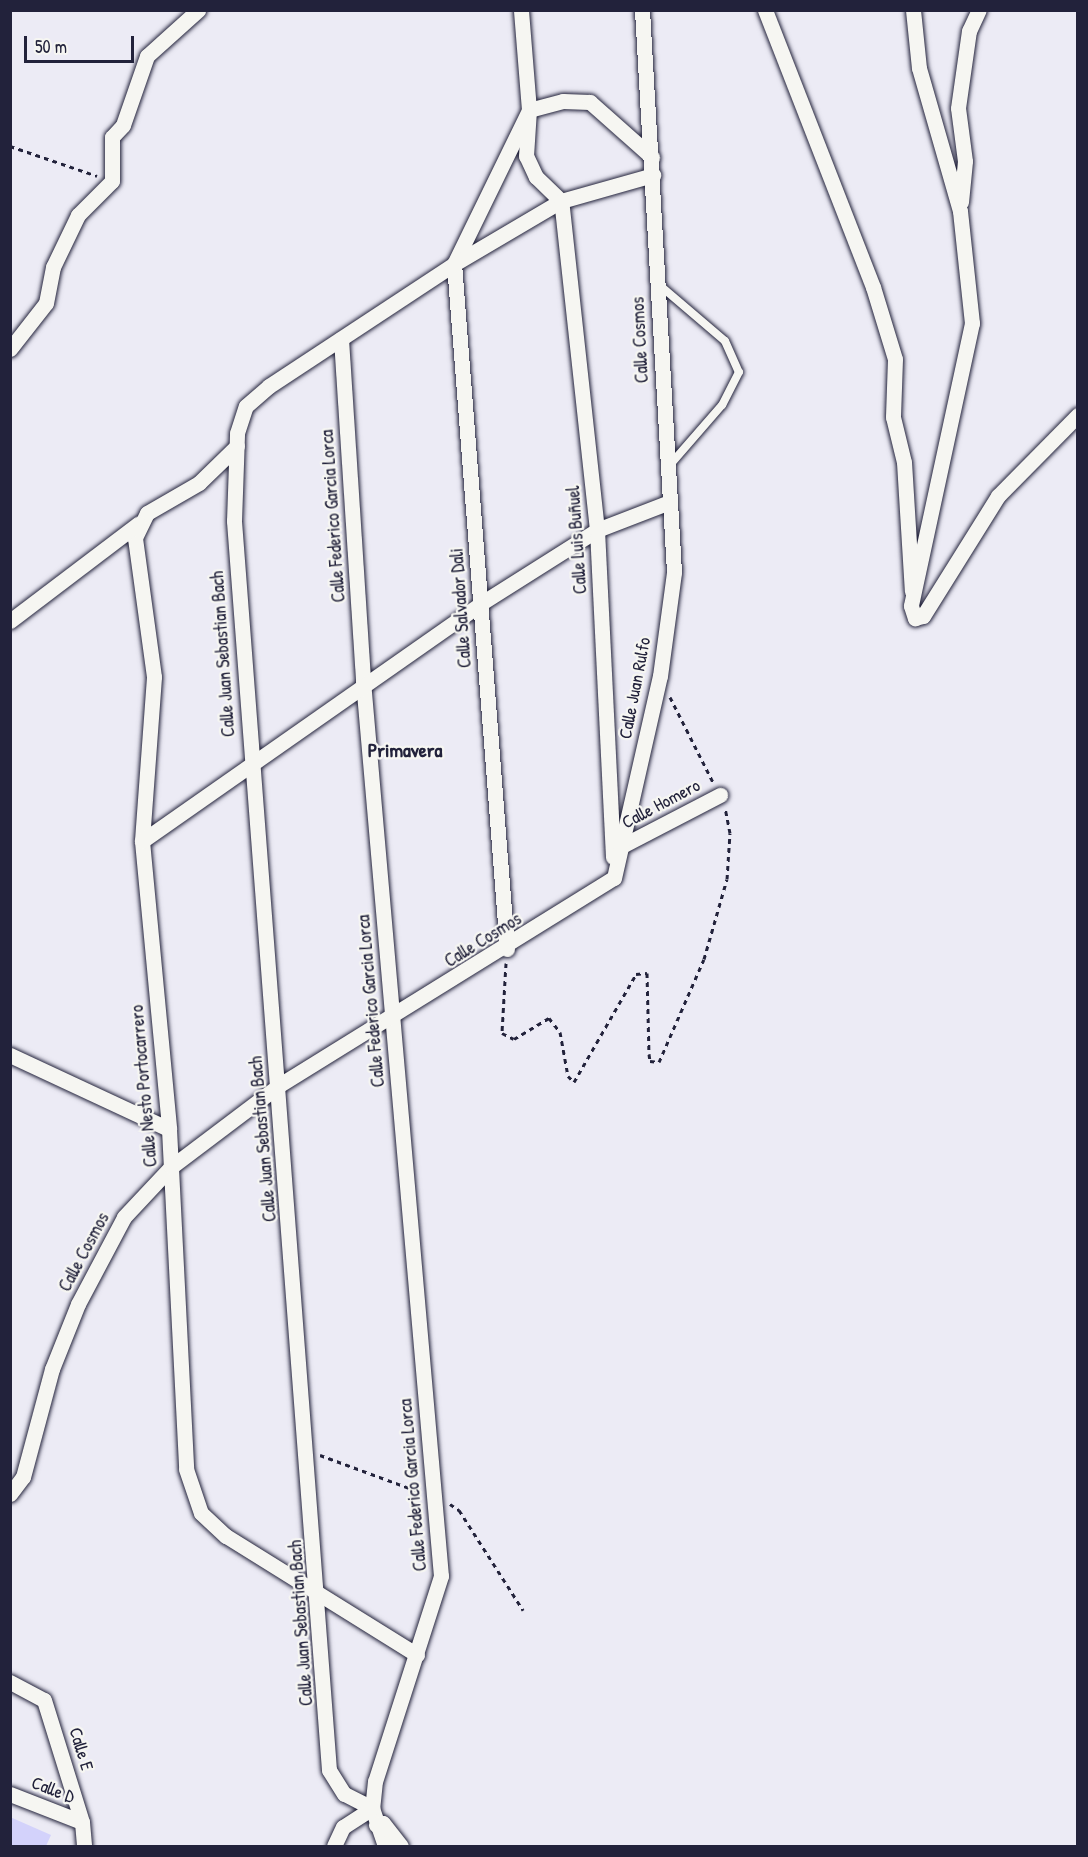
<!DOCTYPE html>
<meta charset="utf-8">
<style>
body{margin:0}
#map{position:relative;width:1088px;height:1857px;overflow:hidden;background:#ecebf5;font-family:"Patrick Hand",sans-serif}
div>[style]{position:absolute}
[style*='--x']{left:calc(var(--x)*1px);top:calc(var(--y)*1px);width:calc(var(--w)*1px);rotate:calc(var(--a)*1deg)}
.building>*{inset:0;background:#d3d2fb}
.path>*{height:3px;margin-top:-1.5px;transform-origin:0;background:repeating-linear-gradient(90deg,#22223b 0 4.5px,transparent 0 9px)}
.roads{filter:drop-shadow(0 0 2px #22223b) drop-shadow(0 0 2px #22223b)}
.lane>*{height:8px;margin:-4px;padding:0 4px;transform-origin:4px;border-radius:4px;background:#f6f6f2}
.street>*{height:15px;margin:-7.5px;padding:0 7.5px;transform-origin:7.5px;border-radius:7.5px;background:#f6f6f2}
span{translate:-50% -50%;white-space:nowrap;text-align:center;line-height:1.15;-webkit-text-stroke:4.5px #f6f6f2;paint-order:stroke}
.street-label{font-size:18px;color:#22223b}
.neighbourhood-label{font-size:20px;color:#22223b;font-weight:700}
.frame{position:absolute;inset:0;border:12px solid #22223b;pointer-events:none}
.scale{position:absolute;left:24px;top:36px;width:110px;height:27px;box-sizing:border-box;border:3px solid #22223b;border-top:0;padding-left:8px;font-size:18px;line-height:21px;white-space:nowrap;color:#22223b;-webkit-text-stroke:4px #f6f6f2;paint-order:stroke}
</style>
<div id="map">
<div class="building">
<div style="clip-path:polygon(10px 1817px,51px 1835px,46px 1846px,10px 1846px)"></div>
</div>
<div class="path">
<div style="--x:10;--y:146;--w:92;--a:19"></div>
<div style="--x:670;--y:697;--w:95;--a:63.2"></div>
<div style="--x:506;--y:963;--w:70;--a:93.3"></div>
<div style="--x:502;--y:1033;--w:13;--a:27"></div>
<div style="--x:514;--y:1039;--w:41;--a:-31"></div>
<div style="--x:549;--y:1018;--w:18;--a:52"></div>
<div style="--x:560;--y:1032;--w:45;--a:79.7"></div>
<div style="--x:568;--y:1076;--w:8;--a:45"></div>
<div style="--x:574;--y:1082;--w:125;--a:-60.1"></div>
<div style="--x:636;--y:974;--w:11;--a:-5"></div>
<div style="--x:647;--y:973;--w:81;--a:88.6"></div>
<div style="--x:649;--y:1054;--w:7;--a:82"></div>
<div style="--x:650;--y:1061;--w:9;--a:6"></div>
<div style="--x:659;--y:1062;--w:112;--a:-66.4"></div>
<div style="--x:704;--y:959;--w:83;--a:-74"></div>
<div style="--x:727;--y:879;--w:46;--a:-86.3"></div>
<div style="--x:730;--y:833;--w:26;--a:-101"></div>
<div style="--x:320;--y:1455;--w:107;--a:20.3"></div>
<div style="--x:450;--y:1504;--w:11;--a:34"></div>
<div style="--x:459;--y:1510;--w:119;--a:57.4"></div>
</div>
<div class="roads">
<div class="lane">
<div style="--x:657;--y:283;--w:89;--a:40.5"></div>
<div style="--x:725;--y:341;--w:34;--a:66"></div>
<div style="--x:739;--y:372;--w:37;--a:117"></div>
<div style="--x:722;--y:405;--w:81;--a:131"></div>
</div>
<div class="street">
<div style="--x:765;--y:10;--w:297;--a:68.7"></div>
<div style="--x:873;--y:287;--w:75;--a:73"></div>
<div style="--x:895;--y:359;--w:58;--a:92"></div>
<div style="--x:893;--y:417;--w:46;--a:76.3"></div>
<div style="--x:904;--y:462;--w:129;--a:86.5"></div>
<div style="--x:913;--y:10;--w:58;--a:84.1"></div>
<div style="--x:919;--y:68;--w:149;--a:74"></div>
<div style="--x:960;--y:211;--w:113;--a:83.9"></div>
<div style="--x:972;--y:323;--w:289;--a:102.2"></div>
<div style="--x:911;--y:606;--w:13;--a:72"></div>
<div style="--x:915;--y:618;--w:8;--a:-14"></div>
<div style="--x:923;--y:616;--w:142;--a:-58"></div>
<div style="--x:998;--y:496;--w:114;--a:-45.4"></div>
<div style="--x:961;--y:202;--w:41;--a:-84.4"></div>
<div style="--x:965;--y:161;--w:53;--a:-97.5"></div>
<div style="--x:958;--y:108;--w:78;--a:-81.9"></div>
<div style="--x:969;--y:31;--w:23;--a:-65"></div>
<div style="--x:341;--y:339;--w:343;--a:86.3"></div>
<div style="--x:363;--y:681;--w:898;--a:85.02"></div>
<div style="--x:441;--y:1576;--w:215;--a:107.8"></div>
<div style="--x:375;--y:1781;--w:27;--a:96"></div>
<div style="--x:372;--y:1808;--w:40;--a:71.1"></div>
<div style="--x:10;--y:349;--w:58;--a:-52"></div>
<div style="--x:46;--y:303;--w:37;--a:-79"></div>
<div style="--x:53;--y:267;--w:58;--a:-64.3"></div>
<div style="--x:78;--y:215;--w:48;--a:-45"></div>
<div style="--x:112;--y:181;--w:44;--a:-90"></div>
<div style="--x:112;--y:137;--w:16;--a:-47"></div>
<div style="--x:123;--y:125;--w:73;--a:-70.8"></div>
<div style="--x:147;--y:56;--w:69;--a:-42"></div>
<div style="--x:237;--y:446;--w:53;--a:135.8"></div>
<div style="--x:199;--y:483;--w:60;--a:150"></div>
<div style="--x:147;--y:513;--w:28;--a:116"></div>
<div style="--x:135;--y:538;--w:140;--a:82.2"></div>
<div style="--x:154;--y:677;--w:164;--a:94.2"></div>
<div style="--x:142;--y:841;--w:289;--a:84.6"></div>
<div style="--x:169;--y:1129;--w:340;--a:87.1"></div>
<div style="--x:186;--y:1469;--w:46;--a:71.2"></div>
<div style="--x:201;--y:1513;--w:34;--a:43"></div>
<div style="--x:226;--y:1536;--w:225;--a:31.9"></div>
<div style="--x:10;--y:621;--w:161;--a:-37.2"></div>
<div style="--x:142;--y:841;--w:413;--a:-35"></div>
<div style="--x:480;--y:604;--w:138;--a:-32.3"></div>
<div style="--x:597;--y:530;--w:75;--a:-21.1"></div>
<div style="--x:620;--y:847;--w:113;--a:-27.5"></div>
<div style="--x:613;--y:857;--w:327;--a:-92.8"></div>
<div style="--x:597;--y:530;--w:331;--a:-96.2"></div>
<div style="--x:561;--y:201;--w:35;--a:-136"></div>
<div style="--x:536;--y:177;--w:23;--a:-115"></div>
<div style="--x:526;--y:156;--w:46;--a:-86.3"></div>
<div style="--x:529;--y:110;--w:35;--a:-15"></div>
<div style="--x:563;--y:101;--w:27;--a:2"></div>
<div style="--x:590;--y:102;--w:83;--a:41.6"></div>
<div style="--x:507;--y:949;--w:687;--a:-94.42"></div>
<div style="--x:454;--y:264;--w:171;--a:-64"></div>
<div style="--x:529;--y:110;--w:100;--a:-94.6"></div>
<div style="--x:10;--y:1055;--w:175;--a:25"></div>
<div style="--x:10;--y:1494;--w:21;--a:-53"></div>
<div style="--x:23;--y:1477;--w:112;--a:-75"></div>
<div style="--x:52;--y:1369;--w:70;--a:-68.2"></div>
<div style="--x:78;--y:1304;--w:98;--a:-62.1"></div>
<div style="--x:124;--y:1217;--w:69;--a:-46.8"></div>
<div style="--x:171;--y:1167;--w:134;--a:-37.1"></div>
<div style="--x:278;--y:1086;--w:395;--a:-31.8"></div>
<div style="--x:614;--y:878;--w:207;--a:-77.2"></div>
<div style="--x:660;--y:676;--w:105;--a:-82.3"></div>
<div style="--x:674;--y:572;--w:563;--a:-93.26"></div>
<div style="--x:10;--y:1682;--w:38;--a:28"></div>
<div style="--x:44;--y:1700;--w:128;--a:72.7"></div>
<div style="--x:82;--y:1822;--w:24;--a:85"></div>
<div style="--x:10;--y:1794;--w:77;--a:21.3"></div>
<div style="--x:372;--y:1808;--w:31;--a:-153"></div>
<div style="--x:344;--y:1794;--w:28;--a:-122"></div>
<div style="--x:329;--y:1770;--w:1253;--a:-94.35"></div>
<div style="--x:234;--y:521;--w:88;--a:-88"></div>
<div style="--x:237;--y:433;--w:28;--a:-72"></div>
<div style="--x:246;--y:406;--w:30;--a:-41"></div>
<div style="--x:269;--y:386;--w:222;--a:-33.4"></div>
<div style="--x:454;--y:264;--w:124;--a:-30.5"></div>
<div style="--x:561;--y:201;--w:96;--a:-15.8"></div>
<div style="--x:376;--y:1825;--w:7;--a:-16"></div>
<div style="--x:383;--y:1823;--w:29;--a:52"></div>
<div style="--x:334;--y:1846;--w:21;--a:-65"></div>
<div style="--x:343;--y:1827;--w:35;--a:-33"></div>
</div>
</div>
<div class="street-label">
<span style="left:640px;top:340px;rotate:-93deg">Calle Cosmos</span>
<span style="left:333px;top:516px;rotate:-94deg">Calle Federico Garcia Lorca</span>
<span style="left:577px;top:540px;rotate:-94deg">Calle Luis Buñuel</span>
<span style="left:461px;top:608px;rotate:-94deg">Calle Salvador Dali</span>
<span style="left:223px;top:654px;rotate:-94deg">Calle Juan Sebastian Bach</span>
<span style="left:635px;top:688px;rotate:-79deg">Calle Juan Rulfo</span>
<span style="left:661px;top:804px;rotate:-28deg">Calle Homero</span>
<span style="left:483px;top:940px;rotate:-32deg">Calle Cosmos</span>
<span style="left:371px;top:1001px;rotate:-95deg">Calle Federico Garcia Lorca</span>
<span style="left:144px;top:1086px;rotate:-95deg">Calle Nesto Portocarrero</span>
<span style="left:263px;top:1139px;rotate:-95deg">Calle Juan Sebastian Bach</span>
<span style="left:84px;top:1252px;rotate:-62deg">Calle Cosmos</span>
<span style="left:413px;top:1485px;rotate:-95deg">Calle Federico Garcia Lorca</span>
<span style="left:301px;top:1623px;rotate:-94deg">Calle Juan Sebastian Bach</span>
<span style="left:81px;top:1749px;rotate:73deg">Calle E</span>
<span style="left:53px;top:1790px;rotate:21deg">Calle D</span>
</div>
<div class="neighbourhood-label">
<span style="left:405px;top:749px">Primavera</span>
</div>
<div class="frame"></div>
<div class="scale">50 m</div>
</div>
